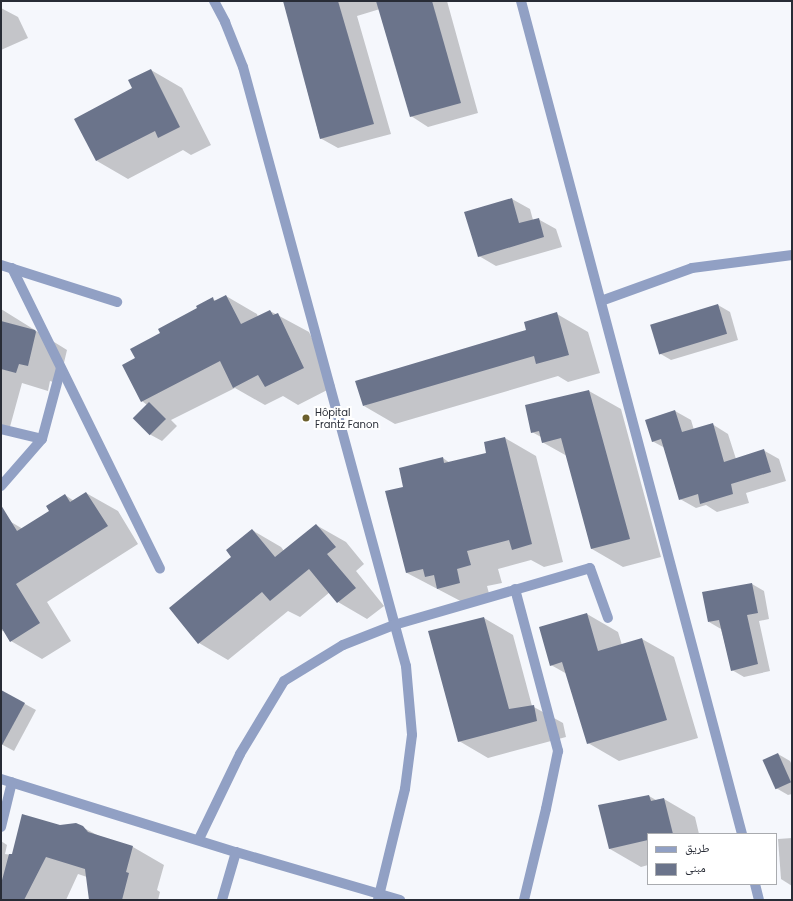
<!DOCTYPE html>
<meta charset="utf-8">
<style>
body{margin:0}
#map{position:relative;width:793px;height:901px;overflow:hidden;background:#f5f7fc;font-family:Poppins,"Noto Naskh Arabic",sans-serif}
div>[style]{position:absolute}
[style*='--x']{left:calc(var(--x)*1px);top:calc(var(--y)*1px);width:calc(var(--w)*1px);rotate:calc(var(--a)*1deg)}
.shadow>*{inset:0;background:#0003}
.building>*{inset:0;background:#6b748b;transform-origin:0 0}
.minor>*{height:10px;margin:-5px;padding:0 5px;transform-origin:5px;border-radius:5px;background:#91a0c4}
.dots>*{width:11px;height:11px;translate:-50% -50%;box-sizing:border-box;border:2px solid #fff;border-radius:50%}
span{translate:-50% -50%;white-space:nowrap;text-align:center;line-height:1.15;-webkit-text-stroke:4px #fff;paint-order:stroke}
.poi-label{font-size:10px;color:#282c36}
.left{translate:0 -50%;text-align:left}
.frame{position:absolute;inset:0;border:2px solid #282c36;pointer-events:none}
.legend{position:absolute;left:647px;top:833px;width:130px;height:52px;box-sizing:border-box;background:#fff;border:1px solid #a9abaf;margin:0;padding:5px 7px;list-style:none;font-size:12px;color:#282c36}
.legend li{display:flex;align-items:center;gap:8px;height:20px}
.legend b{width:20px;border:1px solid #a9abaf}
</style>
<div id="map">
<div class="shadow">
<div style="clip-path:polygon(284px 1px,447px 1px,478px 113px,428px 127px,411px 116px,380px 9px,357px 16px,391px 134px,338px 148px,320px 138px)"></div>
<div style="clip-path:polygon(1px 8px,18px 17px,28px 38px,1px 50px)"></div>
<div style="clip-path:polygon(151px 70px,182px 88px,211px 145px,191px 155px,183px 150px,128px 179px,97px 161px,133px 89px)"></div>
<div style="clip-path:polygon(512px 199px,530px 209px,533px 220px,538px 219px,556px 229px,562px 247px,496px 266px,479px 256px)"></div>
<div style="clip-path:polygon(226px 296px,257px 314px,258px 317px,270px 311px,309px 332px,335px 386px,298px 405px,283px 396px,265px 405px,235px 388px,171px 420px,177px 426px,162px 441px,151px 435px,134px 418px,147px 405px,142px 401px,136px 359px,161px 333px,213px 299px,216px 301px)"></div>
<div style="clip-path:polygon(718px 305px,730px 312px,738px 340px,671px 360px,659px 353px)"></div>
<div style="clip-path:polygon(1px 309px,67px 350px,59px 384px,50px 381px,48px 391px,22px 383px,8px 434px,1px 433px)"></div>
<div style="clip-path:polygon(557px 314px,588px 332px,600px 373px,568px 382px,558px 376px,395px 424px,364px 406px,528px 331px)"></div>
<div style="clip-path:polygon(589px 391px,621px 409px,661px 557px,623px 567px,592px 549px,567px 456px,542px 442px,541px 437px,532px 432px,526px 406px)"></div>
<div style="clip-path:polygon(675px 411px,691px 420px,694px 430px,712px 424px,728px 434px,736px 459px,763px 450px,779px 459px,786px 481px,746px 493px,749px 503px,717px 512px,706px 505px,696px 508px,680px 499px,665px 448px,652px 441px)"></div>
<div style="clip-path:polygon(505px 438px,536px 456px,563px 562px,544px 567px,531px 560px,498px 569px,502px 583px,487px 586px,491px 601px,470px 606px,407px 573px,405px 487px,443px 458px,450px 463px,487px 454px)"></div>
<div style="clip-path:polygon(86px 493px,118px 511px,138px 544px,47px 602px,71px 641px,42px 659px,11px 641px,4px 630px,1px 632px,1px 528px,11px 522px,23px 529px,51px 511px,65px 495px,74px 501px)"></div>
<div style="clip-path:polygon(316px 525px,346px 542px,364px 564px,356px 571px,384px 606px,367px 619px,338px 602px,330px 592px,300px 617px,288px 611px,228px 660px,199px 643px,232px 557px,252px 530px,281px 547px,284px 551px)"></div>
<div style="clip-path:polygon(752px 584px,764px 591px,769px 619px,759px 621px,770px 671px,744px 677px,732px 670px,721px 629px,709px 622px)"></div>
<div style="clip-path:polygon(587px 614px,618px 632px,622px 645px,642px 639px,674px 657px,698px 738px,619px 761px,588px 743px,567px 674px,551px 665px)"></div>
<div style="clip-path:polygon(484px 618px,513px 635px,532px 706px,563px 723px,566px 737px,488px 758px,459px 741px)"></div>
<div style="clip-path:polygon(1px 691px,36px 710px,14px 751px,1px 744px)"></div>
<div style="clip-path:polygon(778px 754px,790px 761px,792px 765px,792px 794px,788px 795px,776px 788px)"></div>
<div style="clip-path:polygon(649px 796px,656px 800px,664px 799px,695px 817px,699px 834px,648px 834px,648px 865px,641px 867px,610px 849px,599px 806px)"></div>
<div style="clip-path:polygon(60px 826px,82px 827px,99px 836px,133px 847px,164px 865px,157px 890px,160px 892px,158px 900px,90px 900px,87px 877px,78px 874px,66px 900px,1px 900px,1px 841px,7px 845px,5px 854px,12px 855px)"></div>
<div style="clip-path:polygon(792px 838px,792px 886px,781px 879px,778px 839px)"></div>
</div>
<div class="building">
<div style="clip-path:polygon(283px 1px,338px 1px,374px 124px,320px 139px)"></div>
<div style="clip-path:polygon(376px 1px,432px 1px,461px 103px,410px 117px)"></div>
<div style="clip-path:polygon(151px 69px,180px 127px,158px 138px,155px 131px,96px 161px,74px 119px,132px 88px,128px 80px)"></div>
<div style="clip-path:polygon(512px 198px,519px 223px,539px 218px,544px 237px,478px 257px,464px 212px)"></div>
<div style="clip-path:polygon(226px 295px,241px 324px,270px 310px,273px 315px,278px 313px,304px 368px,265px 387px,258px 375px,233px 388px,220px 361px,141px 402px,122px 365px,135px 358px,130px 349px,160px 333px,158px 329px,197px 308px,196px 306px,213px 297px,214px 301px)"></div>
<div style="left:718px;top:304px;width:31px;height:71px;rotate:73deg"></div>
<div style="clip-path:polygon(557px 312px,569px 355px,536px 364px,534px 356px,363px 406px,355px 381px,526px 330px,524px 322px)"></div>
<div style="clip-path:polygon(1px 321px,35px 330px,36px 332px,28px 366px,19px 364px,16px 373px,1px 369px)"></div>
<div style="clip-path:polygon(589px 390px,630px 539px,591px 549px,561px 438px,542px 443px,539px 431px,531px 433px,525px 405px)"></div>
<div style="left:149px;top:402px;width:24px;height:23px;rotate:45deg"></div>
<div style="clip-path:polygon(675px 410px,682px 432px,713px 423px,724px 462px,764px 449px,771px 472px,731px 484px,733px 494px,700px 504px,698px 494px,679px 500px,661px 439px,652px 442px,645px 420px)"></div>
<div style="clip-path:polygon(505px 437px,532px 544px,512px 550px,509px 540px,467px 551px,471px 565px,457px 569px,460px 583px,437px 589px,434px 575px,425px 577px,423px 569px,406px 573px,385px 491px,403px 487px,399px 468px,443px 457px,444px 463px,486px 453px,484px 442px)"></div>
<div style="clip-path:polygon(86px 492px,108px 526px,16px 584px,40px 623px,10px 642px,1px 627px,1px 505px,17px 531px,49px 511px,46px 506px,65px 494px,70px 502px)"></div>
<div style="clip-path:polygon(316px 524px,336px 547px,327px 554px,356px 588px,337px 603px,309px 569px,270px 601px,262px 592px,198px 644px,169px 608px,231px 557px,226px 550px,252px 529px,275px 557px)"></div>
<div style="clip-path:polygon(752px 583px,758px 613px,747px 615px,758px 664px,731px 671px,719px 620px,708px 622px,702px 592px)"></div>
<div style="clip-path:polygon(587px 613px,598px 651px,642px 638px,667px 720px,587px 744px,562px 662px,550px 666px,539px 627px)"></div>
<div style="clip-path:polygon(484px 617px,509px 709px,534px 705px,537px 721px,458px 742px,428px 631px)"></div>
<div style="clip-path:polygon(1px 690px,25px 703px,1px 747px)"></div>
<div style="left:778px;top:753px;width:32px;height:17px;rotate:66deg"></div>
<div style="clip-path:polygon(649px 795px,651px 801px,664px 798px,673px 834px,648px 834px,648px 840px,609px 849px,598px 805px)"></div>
<div style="clip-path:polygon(22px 814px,60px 825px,76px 823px,83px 826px,88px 832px,133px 846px,126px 872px,129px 873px,122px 900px,89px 900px,85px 869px,46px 857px,24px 900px,1px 900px,1px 884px,9px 854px,12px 854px)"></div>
</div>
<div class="minor">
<div style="--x:214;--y:1;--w:24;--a:62"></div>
<div style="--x:225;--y:22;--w:48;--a:68.2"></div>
<div style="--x:243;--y:67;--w:621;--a:74.78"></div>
<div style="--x:406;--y:666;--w:69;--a:85"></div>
<div style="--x:412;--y:735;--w:54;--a:97.4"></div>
<div style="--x:405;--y:789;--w:114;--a:103.7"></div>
<div style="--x:521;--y:1;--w:862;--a:75.14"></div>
<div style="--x:1;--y:265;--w:122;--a:17.7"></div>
<div style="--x:12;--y:268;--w:335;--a:63.8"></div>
<div style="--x:601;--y:301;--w:97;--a:-19.9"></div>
<div style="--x:692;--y:268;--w:101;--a:-7.4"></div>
<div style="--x:1;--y:429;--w:42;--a:13.7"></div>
<div style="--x:1;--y:486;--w:62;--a:-48.9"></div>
<div style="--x:42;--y:439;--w:73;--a:-75"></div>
<div style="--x:515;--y:589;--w:168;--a:75.1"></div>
<div style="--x:558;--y:751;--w:59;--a:101.7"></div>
<div style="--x:546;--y:809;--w:94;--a:103.6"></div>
<div style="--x:1;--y:779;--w:246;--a:17.3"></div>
<div style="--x:236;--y:852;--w:171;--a:16.3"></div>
<div style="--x:1;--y:827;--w:46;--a:-76.3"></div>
<div style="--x:199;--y:839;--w:94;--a:-64.2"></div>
<div style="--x:240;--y:754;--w:85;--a:-58.9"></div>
<div style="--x:284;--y:681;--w:69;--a:-31.4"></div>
<div style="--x:343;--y:645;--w:55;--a:-21.4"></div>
<div style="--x:394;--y:625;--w:204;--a:-16.2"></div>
<div style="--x:590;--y:568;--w:53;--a:70.2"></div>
<div style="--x:755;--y:884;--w:16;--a:76"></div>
<div style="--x:222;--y:900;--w:50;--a:-73.7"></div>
</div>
<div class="dots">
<div style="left:306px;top:418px;background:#6c602d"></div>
</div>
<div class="poi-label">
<span class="left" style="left:315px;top:418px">Hôpital<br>Frantz Fanon</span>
</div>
<div class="frame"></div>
<ul class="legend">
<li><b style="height:5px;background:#91a0c4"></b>طريق</li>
<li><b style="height:11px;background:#6b748b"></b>مبنى</li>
</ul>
</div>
